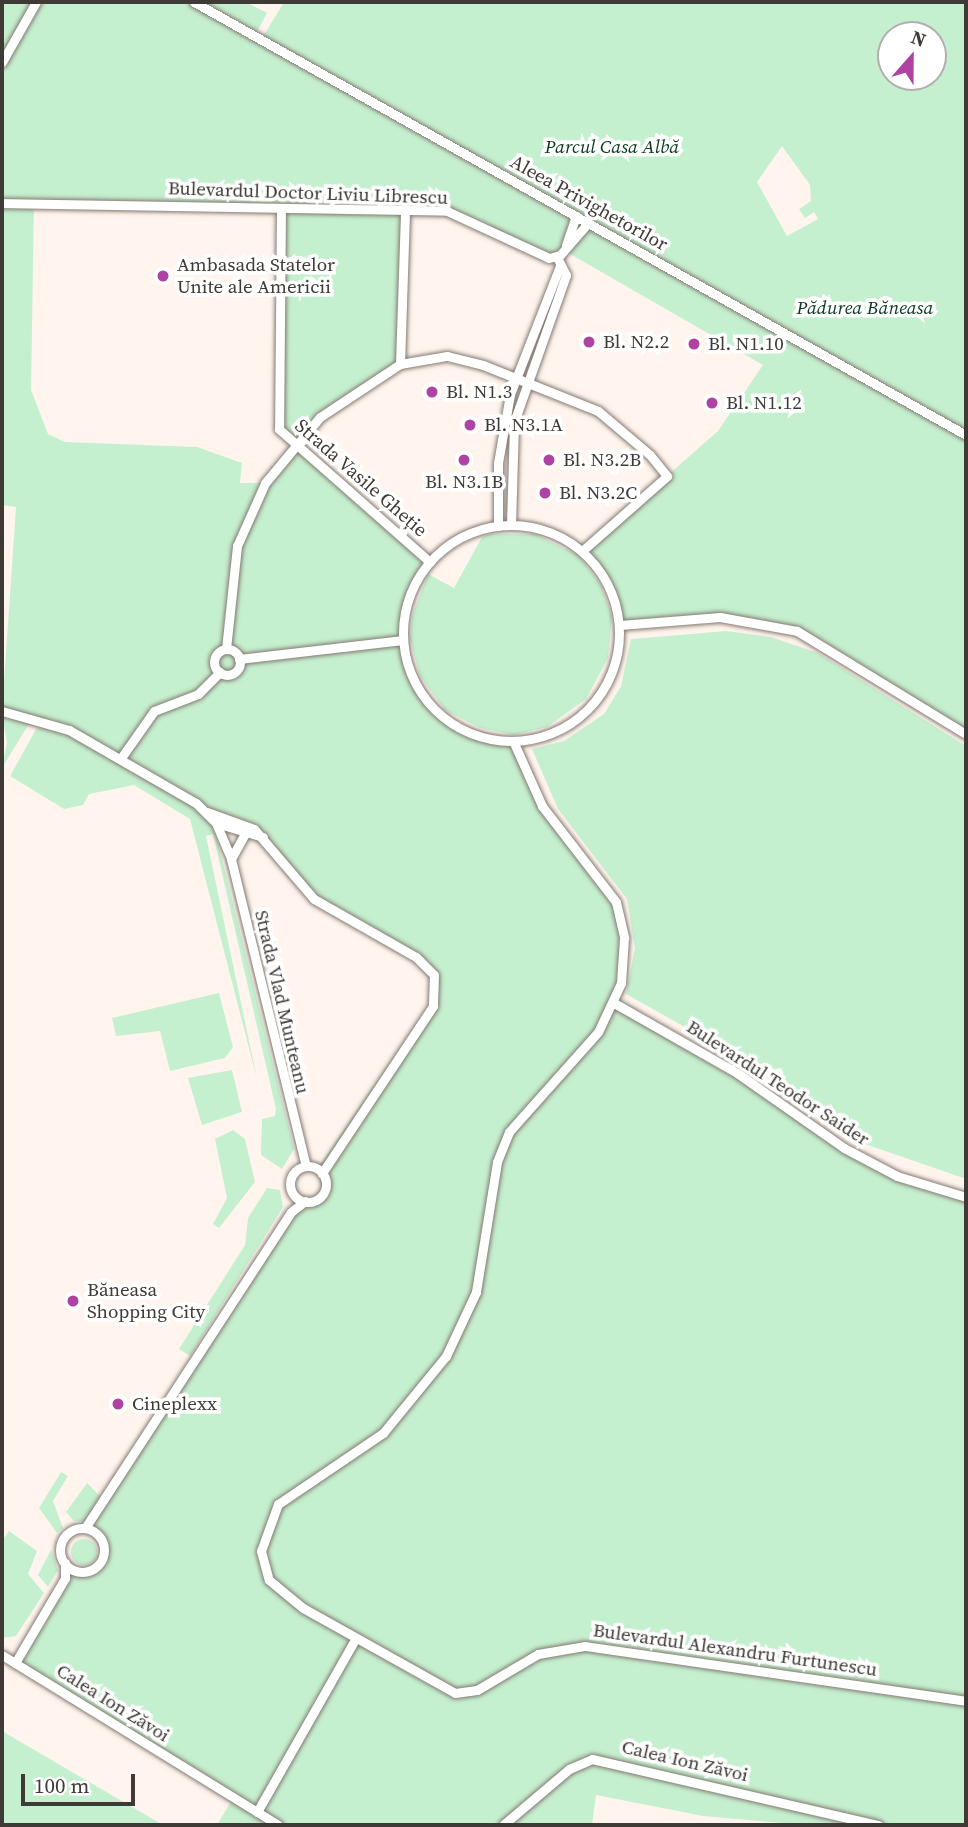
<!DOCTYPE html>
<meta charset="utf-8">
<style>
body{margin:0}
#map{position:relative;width:968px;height:1827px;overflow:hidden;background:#fff5ee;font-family:"Source Serif 4",serif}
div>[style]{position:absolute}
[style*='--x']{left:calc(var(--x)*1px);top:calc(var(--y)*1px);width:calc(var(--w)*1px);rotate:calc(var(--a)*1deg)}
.green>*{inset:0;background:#c5f0cf}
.round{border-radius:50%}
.roads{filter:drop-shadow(0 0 2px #847a72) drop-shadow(0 0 2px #847a72)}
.minor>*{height:9px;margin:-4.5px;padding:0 4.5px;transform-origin:4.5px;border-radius:4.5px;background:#fff}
.minor>.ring{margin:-4.5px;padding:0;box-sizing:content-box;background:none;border:9px solid #fff;border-radius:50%}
.dots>*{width:19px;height:19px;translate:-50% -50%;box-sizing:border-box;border:4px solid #fff;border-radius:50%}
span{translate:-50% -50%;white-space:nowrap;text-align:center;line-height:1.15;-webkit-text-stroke:7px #fff;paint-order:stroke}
.park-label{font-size:19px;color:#0b3a1d;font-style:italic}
.street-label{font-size:19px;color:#3f3a36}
.poi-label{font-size:19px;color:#3f3a36}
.left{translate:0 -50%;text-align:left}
.frame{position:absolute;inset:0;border:4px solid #3f3a36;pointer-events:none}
.north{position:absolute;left:877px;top:21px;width:70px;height:70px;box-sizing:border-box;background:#fff;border:2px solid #b2b0af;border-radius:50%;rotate:21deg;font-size:19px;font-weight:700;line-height:28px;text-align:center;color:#3f3a36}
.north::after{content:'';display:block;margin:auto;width:24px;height:32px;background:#ae43a3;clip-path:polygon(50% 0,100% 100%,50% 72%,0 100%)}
.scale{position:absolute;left:21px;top:1774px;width:114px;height:32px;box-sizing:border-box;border:4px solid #3f3a36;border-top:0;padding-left:9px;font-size:21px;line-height:24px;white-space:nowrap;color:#3f3a36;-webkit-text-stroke:5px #fff;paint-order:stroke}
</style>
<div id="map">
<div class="green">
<div style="clip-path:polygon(evenodd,2px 2px,246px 2px,267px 13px,255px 36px,261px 40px,284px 2px,966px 2px,966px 734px,818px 640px,742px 618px,620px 625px,606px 580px,583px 550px,718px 431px,763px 365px,565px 251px,554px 258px,466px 218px,405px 210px,400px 364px,293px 445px,430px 562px,405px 616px,413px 679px,457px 727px,514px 743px,526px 778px,608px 885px,622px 924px,615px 1003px,869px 1162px,966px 1197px,966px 1825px,804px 1825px,703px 1816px,596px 1795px,592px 1825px,217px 1825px,233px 1798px,15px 1663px,71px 1568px,88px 1571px,103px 1556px,101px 1539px,89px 1529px,299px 1199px,312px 1201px,323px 1193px,317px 1169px,436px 994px,428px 965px,330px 909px,300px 884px,273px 845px,69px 730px,2px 711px,16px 507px,2px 505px,2px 2px,891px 35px,933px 35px,933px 77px,891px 77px,891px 35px,2px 2px,782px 146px,810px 185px,811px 201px,799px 209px,805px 218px,814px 212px,818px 219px,787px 236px,757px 182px,782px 146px,2px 2px,34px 204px,281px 208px,279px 429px,293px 445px,265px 483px,240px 483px,242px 463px,197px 447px,65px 442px,48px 434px,31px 390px,34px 204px)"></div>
<div style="clip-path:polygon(490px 534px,535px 534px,578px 555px,600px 583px,612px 616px,608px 658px,586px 699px,547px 727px,514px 735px,480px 728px,445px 710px,420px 676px,410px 639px,412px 616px,428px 574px,454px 588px,482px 537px)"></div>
<div style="clip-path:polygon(726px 631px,771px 637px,818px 653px,966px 746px,966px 1179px,865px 1144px,722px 1048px,626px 994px,635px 948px,627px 899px,558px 809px,532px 749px,564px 741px,604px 714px,621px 686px,631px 639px)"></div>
<div style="clip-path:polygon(2px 715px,30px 722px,2px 768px,7px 742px)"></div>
<div style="clip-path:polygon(39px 724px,71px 735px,203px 812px,214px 826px,294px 1149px,282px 1169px,261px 1155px,262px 1119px,275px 1116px,276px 1109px,213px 834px,206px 836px,257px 1079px,190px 819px,134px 785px,89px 794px,83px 805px,64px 809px,10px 776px)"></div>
<div style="clip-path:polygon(219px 993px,233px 1047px,225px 1058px,170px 1071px,160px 1031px,116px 1036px,112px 1018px)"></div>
<div style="clip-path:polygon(232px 1070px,242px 1112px,202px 1125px,188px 1078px)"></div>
<div style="clip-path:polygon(233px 1130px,245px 1139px,255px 1182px,219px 1228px,213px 1224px,227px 1198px,215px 1139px)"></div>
<div style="clip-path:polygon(267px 1188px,280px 1190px,283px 1207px,190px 1356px,179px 1349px,245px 1245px,248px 1218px)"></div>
<div style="clip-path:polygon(61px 1472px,68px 1476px,53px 1501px,63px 1528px,57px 1533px,39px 1508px)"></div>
<div style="clip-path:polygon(87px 1483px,105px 1501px,85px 1521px,74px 1521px,66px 1512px)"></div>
<div style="clip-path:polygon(9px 1531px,37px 1551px,28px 1574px,44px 1593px,16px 1636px,2px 1638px,2px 1541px)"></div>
<div class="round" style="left:71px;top:1539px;width:26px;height:26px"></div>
<div style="clip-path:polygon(51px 1550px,58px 1570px,48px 1587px,38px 1575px)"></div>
<div style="clip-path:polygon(2px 1731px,19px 1741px,163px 1825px,2px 1825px)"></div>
</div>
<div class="roads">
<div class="minor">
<div style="--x:194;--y:2;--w:885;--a:29.29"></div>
<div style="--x:2;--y:62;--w:69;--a:-60.5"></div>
<div style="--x:2;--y:203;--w:445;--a:1"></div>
<div style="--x:447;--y:211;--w:112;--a:24.7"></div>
<div style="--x:549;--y:258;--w:11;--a:-15"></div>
<div style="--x:560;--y:255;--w:43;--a:-48.8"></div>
<div style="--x:281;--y:208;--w:221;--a:90.5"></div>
<div style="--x:279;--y:429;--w:201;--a:41.4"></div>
<div style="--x:566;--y:245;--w:31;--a:-71"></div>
<div style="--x:400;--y:364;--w:154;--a:-88.1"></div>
<div style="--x:511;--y:525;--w:103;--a:-88.3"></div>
<div style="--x:514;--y:422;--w:156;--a:-70.5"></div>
<div style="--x:566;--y:275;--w:20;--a:-117"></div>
<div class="ring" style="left:403px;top:525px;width:207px;height:207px"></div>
<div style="--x:498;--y:526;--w:63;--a:-90"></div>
<div style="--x:498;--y:463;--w:70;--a:-80.1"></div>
<div style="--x:510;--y:394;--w:137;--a:-68.7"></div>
<div style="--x:620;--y:625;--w:100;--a:-4.6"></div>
<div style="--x:720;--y:617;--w:78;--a:10.3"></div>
<div style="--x:797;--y:631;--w:198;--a:31.4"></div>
<div style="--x:226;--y:649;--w:104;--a:-83.9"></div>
<div style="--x:237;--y:546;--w:69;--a:-66"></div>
<div style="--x:265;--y:483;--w:86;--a:-50.2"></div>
<div style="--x:320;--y:417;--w:96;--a:-33.5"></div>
<div style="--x:400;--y:364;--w:48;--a:-9.7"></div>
<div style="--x:447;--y:356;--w:37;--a:14"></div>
<div style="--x:483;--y:365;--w:124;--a:21.8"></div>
<div style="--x:598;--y:411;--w:68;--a:40.2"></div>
<div style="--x:650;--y:455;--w:27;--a:51"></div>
<div style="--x:667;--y:476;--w:112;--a:138.6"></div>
<div class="ring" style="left:214px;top:649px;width:17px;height:17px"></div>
<div style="--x:239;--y:659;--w:165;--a:-6.6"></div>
<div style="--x:2;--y:711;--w:70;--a:15.8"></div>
<div style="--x:69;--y:730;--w:146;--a:29.9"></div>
<div style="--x:196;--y:803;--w:28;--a:45"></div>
<div style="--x:216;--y:823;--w:39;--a:67"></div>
<div style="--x:231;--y:859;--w:316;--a:76.3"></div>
<div style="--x:514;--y:743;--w:69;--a:66"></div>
<div style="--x:542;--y:806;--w:121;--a:52.4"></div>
<div style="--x:616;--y:902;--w:37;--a:77"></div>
<div style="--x:624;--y:938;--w:45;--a:93.8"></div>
<div style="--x:621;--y:983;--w:54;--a:115.1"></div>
<div style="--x:598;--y:1032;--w:134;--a:131.7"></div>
<div style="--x:509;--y:1132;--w:32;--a:112"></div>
<div style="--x:497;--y:1162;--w:132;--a:99.2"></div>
<div style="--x:476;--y:1292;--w:71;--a:115.1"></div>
<div style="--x:446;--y:1356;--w:99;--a:129.3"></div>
<div style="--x:383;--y:1433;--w:127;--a:145.9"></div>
<div style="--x:278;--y:1504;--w:50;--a:109.9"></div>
<div style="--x:261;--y:1551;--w:30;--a:75"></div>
<div style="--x:269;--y:1580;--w:44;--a:39.5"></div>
<div style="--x:303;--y:1608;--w:174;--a:29.2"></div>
<div style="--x:455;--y:1693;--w:22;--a:-8"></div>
<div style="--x:477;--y:1690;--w:71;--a:-30.5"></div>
<div style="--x:538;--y:1654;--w:48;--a:-9.7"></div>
<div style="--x:585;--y:1646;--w:385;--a:8.2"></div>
<div style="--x:121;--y:758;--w:57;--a:-54.9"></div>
<div style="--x:154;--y:711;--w:47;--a:-21.1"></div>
<div style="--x:198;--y:694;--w:31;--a:-45"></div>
<div style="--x:207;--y:812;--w:50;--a:19.9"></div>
<div style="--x:254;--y:829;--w:92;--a:49.4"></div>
<div style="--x:314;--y:899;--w:117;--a:29.6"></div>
<div style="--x:416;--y:957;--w:25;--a:45"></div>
<div style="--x:434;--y:975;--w:31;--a:92"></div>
<div style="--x:433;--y:1006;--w:201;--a:123.6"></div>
<div style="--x:216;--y:823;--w:49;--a:16.6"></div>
<div style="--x:232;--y:857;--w:26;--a:-61"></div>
<div style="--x:614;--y:1003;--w:142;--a:29.6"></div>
<div style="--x:737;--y:1073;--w:131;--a:35"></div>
<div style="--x:844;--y:1148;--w:60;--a:27.8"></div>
<div style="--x:897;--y:1176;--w:72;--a:16.9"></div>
<div class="ring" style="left:290px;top:1166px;width:27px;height:27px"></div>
<div style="--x:85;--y:1528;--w:377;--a:-56.9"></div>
<div style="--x:291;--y:1212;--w:18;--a:-38"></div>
<div class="ring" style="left:60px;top:1528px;width:35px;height:35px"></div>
<div style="--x:2;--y:1655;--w:324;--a:31.6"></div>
<div style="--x:15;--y:1663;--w:99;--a:-59.5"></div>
<div style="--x:65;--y:1578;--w:15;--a:-90"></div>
<div style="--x:257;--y:1812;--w:200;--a:-60.4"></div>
<div style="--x:503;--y:1825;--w:87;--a:-40.3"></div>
<div style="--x:569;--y:1769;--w:25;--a:-23"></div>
<div style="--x:592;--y:1759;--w:294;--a:13"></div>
</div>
</div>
<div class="dots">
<div style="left:163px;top:276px;background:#ae43a3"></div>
<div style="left:589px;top:342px;background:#ae43a3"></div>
<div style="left:694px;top:344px;background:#ae43a3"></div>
<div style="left:432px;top:392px;background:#ae43a3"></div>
<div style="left:712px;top:403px;background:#ae43a3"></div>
<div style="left:470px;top:425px;background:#ae43a3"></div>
<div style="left:464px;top:460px;background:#ae43a3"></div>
<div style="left:549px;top:460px;background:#ae43a3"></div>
<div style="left:545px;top:493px;background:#ae43a3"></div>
<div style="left:73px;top:1301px;background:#ae43a3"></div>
<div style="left:118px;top:1404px;background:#ae43a3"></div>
</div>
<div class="park-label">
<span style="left:612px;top:147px">Parcul Casa Albă</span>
<span style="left:865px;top:308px">Pădurea Băneasa</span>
</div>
<div class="street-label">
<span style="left:308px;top:193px;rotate:2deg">Bulevardul Doctor Liviu Librescu</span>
<span style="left:589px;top:203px;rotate:29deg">Aleea Privighetorilor</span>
<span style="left:361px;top:478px;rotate:41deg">Strada Vasile Gheție</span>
<span style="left:282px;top:1002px;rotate:77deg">Strada Vlad Munteanu</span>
<span style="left:778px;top:1083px;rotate:33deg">Bulevardul Teodor Saider</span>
<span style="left:735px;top:1650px;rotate:8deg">Bulevardul Alexandru Furtunescu</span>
<span style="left:113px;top:1703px;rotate:32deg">Calea Ion Zăvoi</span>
<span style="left:685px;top:1761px;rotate:13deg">Calea Ion Zăvoi</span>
</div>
<div class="poi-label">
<span class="left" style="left:177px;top:276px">Ambasada Statelor<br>Unite ale Americii</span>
<span class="left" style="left:603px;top:342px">Bl. N2.2</span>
<span class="left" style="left:708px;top:344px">Bl. N1.10</span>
<span class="left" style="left:446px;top:392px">Bl. N1.3</span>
<span class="left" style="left:726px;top:403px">Bl. N1.12</span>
<span class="left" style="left:484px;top:425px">Bl. N3.1A</span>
<span class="left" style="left:563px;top:460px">Bl. N3.2B</span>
<span style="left:464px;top:482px">Bl. N3.1B</span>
<span class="left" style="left:559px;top:493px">Bl. N3.2C</span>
<span class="left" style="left:87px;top:1301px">Băneasa<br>Shopping City</span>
<span class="left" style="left:132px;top:1404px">Cineplexx</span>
</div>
<div class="frame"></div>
<div class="north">N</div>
<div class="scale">100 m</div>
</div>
